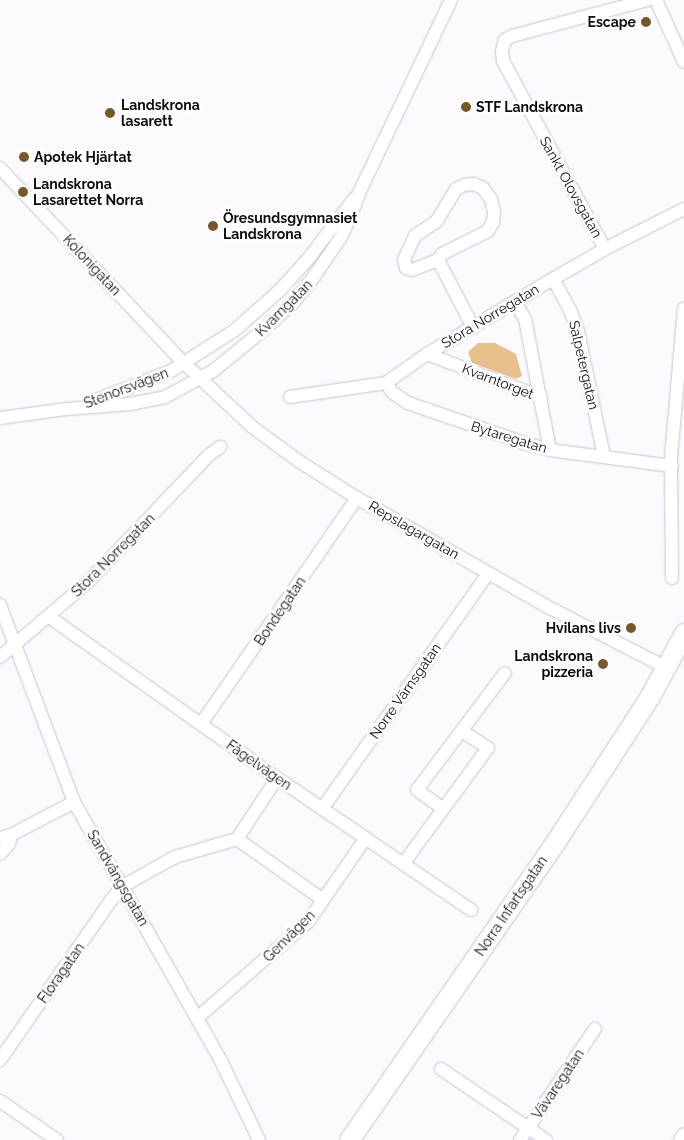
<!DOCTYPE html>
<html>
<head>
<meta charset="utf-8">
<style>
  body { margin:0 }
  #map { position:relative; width:684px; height:1140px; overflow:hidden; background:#fdfaff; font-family:Raleway,sans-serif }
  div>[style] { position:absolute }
  .green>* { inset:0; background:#e7c08c }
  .roads { filter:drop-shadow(0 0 1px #c9c3cd) drop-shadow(0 0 1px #c9c3cd) }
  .street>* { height:12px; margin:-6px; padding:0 6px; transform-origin:6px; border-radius:6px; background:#fff }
  .secondary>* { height:19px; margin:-9.5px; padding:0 9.5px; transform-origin:9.5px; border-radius:9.5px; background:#fff }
  .dots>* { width:14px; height:14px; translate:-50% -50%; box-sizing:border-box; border:2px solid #fff; border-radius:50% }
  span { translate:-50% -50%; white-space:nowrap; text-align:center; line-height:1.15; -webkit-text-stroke:5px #fff; paint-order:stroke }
  .poi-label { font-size:14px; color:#0e0c10; font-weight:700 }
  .right { translate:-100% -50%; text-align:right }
  .left { translate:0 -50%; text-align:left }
  .street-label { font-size:14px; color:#0e0c10 }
</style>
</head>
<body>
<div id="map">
  <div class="green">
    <i style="clip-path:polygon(478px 343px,495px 343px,516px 354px,522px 376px,516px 379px,472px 363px,468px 352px)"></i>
  </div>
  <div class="roads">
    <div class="street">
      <i style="left:656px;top:0;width:68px;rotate:65.7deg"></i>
      <i style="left:0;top:168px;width:268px;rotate:46.7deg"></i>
      <i style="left:184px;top:363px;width:92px;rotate:43.2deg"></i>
      <i style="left:251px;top:426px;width:61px;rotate:36.3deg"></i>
      <i style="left:300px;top:462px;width:67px;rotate:32.3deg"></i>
      <i style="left:357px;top:498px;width:222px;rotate:29.7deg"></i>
      <i style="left:550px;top:608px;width:129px;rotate:27.2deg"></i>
      <i style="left:605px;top:249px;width:214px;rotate:-118.5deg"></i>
      <i style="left:503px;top:61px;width:10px;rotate:-96deg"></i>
      <i style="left:502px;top:51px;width:11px;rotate:-75deg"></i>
      <i style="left:505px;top:40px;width:8px;rotate:-30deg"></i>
      <i style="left:512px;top:36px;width:140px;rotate:-14.9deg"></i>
      <i style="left:438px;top:260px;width:7px;rotate:-56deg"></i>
      <i style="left:442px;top:254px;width:51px;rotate:-26.6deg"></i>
      <i style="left:488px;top:231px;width:10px;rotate:-61deg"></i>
      <i style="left:493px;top:222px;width:10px;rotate:-84deg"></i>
      <i style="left:494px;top:212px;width:13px;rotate:-103deg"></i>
      <i style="left:491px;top:199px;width:14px;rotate:-126deg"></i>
      <i style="left:483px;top:188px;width:10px;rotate:-156deg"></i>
      <i style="left:474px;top:184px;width:10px;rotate:174deg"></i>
      <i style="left:464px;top:185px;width:9px;rotate:153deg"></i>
      <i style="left:456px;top:189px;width:37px;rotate:121deg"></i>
      <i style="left:437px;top:221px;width:27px;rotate:146deg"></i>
      <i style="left:415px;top:236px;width:26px;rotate:115deg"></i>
      <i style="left:404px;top:260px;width:8px;rotate:76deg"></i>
      <i style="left:406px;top:268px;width:6px;rotate:18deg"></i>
      <i style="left:412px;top:270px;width:28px;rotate:-21deg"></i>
      <i style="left:438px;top:260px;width:76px;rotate:62.4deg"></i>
      <i style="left:553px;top:279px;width:35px;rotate:61deg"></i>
      <i style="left:570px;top:310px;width:22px;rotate:69deg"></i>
      <i style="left:578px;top:331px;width:128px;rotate:78.3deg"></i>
      <i style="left:515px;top:302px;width:20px;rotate:60deg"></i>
      <i style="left:525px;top:319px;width:133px;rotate:79.2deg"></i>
      <i style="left:427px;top:354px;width:122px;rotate:20.7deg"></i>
      <i style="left:386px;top:383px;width:11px;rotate:56deg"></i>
      <i style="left:392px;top:392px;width:19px;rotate:35deg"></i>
      <i style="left:408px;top:403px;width:123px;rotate:19deg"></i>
      <i style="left:524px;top:443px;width:27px;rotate:15deg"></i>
      <i style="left:550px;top:450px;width:123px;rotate:7.5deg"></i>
      <i style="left:290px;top:397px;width:97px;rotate:-8.3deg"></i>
      <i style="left:386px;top:383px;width:50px;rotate:-35.3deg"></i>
      <i style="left:427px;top:354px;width:147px;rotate:-30.8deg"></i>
      <i style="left:553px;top:279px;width:60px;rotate:-30deg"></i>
      <i style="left:605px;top:249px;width:89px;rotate:-26.9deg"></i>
      <i style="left:91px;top:402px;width:86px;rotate:-21.2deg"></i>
      <i style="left:171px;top:371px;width:76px;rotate:-32.6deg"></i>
      <i style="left:235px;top:330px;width:60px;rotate:-41.6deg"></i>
      <i style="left:280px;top:290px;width:43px;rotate:-47.8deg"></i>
      <i style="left:309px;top:258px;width:74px;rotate:-52.7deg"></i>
      <i style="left:0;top:418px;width:68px;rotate:-7.7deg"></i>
      <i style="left:67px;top:409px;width:63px;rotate:-4.5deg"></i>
      <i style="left:130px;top:404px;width:36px;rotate:-11deg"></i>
      <i style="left:165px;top:397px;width:55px;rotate:-28.4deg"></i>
      <i style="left:213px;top:371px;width:63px;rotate:-39.2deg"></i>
      <i style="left:262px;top:331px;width:40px;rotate:-42deg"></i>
      <i style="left:292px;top:304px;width:33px;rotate:-51deg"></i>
      <i style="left:313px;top:278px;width:50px;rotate:-55.7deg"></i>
      <i style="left:341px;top:237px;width:21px;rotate:-65deg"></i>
      <i style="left:350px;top:218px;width:27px;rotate:-70deg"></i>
      <i style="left:359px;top:193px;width:214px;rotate:-64.5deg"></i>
      <i style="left:672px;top:578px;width:121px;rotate:-90.5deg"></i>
      <i style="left:671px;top:457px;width:149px;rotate:-85deg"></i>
      <i style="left:0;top:605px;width:210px;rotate:69.4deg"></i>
      <i style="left:74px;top:802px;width:298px;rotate:60.4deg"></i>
      <i style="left:221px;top:1061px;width:88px;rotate:64.3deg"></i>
      <i style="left:48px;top:616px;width:281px;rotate:35.3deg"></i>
      <i style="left:277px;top:778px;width:235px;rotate:34.2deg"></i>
      <i style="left:0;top:657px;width:114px;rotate:-40.4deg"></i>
      <i style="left:87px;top:583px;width:177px;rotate:-46.4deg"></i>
      <i style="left:209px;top:455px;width:14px;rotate:-36deg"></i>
      <i style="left:201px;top:724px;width:275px;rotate:-55.4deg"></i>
      <i style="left:442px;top:808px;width:31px;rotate:-144deg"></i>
      <i style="left:417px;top:790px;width:146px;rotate:-53.1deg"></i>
      <i style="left:322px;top:809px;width:288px;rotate:-54.8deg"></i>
      <i style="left:0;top:838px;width:11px;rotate:-15deg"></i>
      <i style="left:11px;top:835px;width:71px;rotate:-27.6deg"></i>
      <i style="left:237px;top:839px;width:105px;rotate:35.3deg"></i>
      <i style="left:0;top:854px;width:13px;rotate:-48deg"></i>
      <i style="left:9px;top:844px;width:9px;rotate:-77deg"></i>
      <i style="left:403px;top:864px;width:144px;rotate:-53.8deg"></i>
      <i style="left:488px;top:748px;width:31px;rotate:-147deg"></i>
      <i style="left:197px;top:1018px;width:147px;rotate:-40.9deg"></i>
      <i style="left:308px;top:922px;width:101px;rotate:-55.5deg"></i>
      <i style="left:0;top:1060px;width:195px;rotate:-55.2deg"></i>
      <i style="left:111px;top:900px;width:18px;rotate:-49deg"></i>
      <i style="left:123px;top:886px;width:60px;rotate:-29.1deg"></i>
      <i style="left:175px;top:857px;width:65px;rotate:-16.2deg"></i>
      <i style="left:237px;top:839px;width:73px;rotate:-56.7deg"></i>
      <i style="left:441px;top:1069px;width:127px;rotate:34.1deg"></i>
      <i style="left:0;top:1101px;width:69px;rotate:34.4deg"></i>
      <i style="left:520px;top:1140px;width:134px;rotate:-56deg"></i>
      <i style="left:680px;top:1140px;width:7px;rotate:-56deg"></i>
    </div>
    <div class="secondary">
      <i style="left:349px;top:1140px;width:360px;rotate:-55.3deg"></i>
      <i style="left:554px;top:844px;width:176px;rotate:-57deg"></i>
      <i style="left:650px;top:696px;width:72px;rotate:-61.6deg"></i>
    </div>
  </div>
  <div class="dots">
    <i style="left:646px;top:22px;background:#77582d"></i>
    <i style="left:466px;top:107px;background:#77582d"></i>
    <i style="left:110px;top:113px;background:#77582d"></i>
    <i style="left:24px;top:157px;background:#77582d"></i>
    <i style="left:23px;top:192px;background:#77582d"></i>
    <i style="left:213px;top:226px;background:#77582d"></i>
    <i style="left:631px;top:628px;background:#77582d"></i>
    <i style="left:603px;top:664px;background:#77582d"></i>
  </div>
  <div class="poi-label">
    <span class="right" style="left:636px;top:22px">Escape</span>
    <span class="left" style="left:121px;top:113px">Landskrona<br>lasarett</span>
    <span class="left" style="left:476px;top:107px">STF Landskrona</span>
    <span class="left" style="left:34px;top:157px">Apotek Hjärtat</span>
    <span class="left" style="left:33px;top:192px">Landskrona<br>Lasarettet Norra</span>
    <span class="left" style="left:223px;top:226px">Öresundsgymnasiet<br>Landskrona</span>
    <span class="right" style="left:621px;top:628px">Hvilans livs</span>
    <span class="right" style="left:593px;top:664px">Landskrona<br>pizzeria</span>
  </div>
  <div class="street-label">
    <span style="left:571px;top:187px;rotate:61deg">Sankt Olovsgatan</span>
    <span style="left:92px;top:265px;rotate:47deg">Kolonigatan</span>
    <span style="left:284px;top:308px;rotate:-45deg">Kvarngatan</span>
    <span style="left:490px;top:316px;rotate:-31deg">Stora Norregatan</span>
    <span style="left:584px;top:365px;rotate:77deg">Salpetergatan</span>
    <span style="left:498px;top:381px;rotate:21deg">Kvarntorget</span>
    <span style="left:126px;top:388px;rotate:-21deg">Stenorsvägen</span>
    <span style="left:509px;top:437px;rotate:17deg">Bytaregatan</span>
    <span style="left:414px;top:530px;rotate:30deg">Repslagargatan</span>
    <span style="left:113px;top:555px;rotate:-45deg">Stora Norregatan</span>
    <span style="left:280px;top:611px;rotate:-56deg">Bondegatan</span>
    <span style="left:405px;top:691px;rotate:-55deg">Norre Värnsgatan</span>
    <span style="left:259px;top:765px;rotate:35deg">Fågelvägen</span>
    <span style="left:118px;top:878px;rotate:60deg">Sandvångsgatan</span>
    <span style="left:511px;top:906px;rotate:-56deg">Norra Infartsgatan</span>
    <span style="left:289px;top:936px;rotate:-45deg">Genvägen</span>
    <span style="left:61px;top:973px;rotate:-55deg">Floragatan</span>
    <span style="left:558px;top:1084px;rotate:-56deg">Vävaregatan</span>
  </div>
</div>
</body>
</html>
